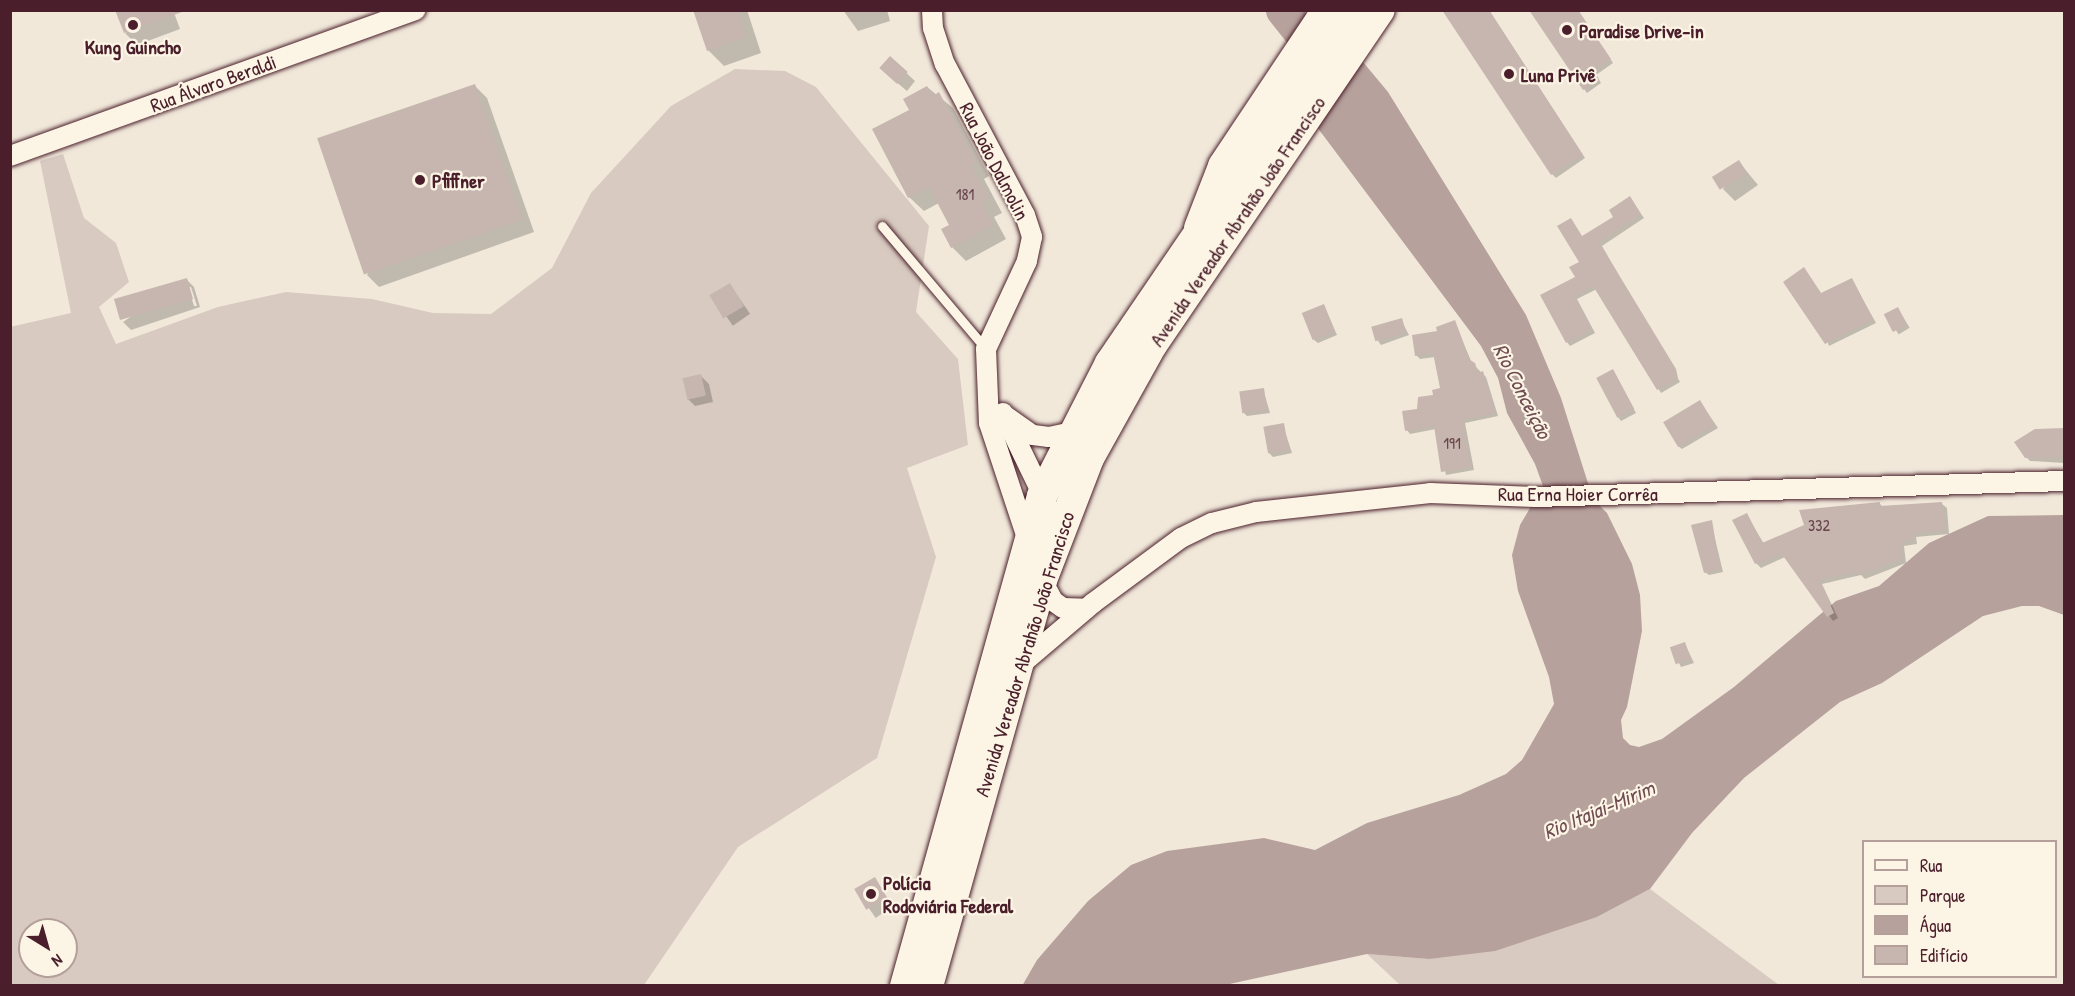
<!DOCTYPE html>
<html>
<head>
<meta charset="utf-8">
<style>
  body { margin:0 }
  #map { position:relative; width:2075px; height:996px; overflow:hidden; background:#f1e8da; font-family:"Patrick Hand",sans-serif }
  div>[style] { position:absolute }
  .green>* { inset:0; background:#d8cac0 }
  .water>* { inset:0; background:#b6a19c }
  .shadow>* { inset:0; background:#0003; transform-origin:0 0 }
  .river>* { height:33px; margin:-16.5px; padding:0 16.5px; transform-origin:16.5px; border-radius:16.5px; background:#b6a19c }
  .building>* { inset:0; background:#c7b6af; transform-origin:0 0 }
  .roads { filter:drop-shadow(0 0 2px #4a1f2b) drop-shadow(0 0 2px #4a1f2b) }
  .lane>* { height:9px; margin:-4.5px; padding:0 4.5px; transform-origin:4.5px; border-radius:4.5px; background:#fcf5e5 }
  .street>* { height:20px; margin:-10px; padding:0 10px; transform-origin:10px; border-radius:10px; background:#fcf5e5 }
  .primary>* { height:30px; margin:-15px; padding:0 15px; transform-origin:15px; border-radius:15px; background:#fcf5e5 }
  .highway>* { height:33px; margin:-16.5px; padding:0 16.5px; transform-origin:16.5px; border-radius:16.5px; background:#fcf5e5 }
  .dots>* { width:16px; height:16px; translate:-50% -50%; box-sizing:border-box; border:3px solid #fcf5e5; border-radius:50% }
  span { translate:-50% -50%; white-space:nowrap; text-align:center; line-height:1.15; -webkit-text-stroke:4.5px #fcf5e5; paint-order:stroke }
  .number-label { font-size:16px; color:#69454c }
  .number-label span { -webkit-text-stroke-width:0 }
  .poi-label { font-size:20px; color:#4a1f2b; font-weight:700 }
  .left { translate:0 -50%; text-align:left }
  .street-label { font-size:20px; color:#4a1f2b }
  .water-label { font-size:21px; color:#704c53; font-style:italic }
  .frame { position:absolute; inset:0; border:12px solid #4a1f2b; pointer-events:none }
  .legend { position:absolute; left:1862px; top:840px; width:195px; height:138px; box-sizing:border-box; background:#fcf5e5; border:2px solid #b59f9b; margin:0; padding:8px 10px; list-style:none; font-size:18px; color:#4a1f2b }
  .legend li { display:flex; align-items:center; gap:12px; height:30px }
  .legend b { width:30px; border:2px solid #b59f9b }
  .north { position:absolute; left:18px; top:918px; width:60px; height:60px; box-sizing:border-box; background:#fcf5e5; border:2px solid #b59f9b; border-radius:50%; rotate:143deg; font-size:16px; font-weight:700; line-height:24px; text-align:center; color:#4a1f2b }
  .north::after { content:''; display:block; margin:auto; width:21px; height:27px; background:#4a1f2b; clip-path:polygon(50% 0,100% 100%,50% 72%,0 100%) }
</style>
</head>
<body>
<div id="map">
  <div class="green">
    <i style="clip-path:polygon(evenodd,735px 69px,785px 71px,816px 87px,929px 226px,916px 312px,958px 359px,968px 445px,907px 468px,936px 557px,877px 758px,738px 847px,644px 985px,11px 985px,10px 327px,71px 313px,40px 161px,63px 154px,84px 218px,116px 243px,129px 282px,99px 307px,116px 344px,218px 307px,286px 292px,372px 299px,433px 313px,491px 314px,552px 268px,591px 193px,671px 106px,735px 69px,30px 930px,66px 930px,66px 966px,30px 966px,30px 930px)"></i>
    <i style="clip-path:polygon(1650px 889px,1779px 985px,1400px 985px,1367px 954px,1429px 959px,1597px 917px)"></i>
  </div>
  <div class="water">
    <i style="clip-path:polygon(1363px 62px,1388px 92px,1526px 315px,1561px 398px,1593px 499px,1607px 513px,1632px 564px,1640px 595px,1642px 631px,1627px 707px,1621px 720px,1623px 738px,1630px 745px,1639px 747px,1662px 739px,1734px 687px,1836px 601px,1879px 586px,1929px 543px,1988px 516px,2064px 515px,2064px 615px,2039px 606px,2022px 606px,1983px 616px,1882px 683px,1840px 702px,1744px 778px,1692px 833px,1650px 889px,1597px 917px,1495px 951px,1429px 959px,1367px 954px,1225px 985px,1022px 986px,1037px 960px,1088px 901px,1131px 865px,1167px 851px,1264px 838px,1315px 850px,1367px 823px,1459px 795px,1506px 774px,1522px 760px,1554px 704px,1549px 677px,1518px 591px,1512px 555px,1520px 525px,1543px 486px,1535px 464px,1507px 413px,1498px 378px,1481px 346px,1317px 127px)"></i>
  </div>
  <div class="shadow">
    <i style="clip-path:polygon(173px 10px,180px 29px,137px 45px,125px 33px)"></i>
    <i style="clip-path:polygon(694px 10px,747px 10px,761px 53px,724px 66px,708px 50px)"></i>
    <i style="clip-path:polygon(843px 10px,887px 10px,890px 21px,858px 31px)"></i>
    <i style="clip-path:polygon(1489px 10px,1585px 158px,1556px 178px,1552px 174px)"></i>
    <i style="clip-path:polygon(1578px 10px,1613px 63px,1596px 75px,1601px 83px,1587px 93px,1584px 89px)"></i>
    <i style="clip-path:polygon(890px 58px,915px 81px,907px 91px,889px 76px)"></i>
    <i style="clip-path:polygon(475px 86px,487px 98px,534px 232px,379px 287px,367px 275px)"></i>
    <i style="clip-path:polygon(927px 87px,953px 108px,989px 176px,984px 179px,1002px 213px,994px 217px,1006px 239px,966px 261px,952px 247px,951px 226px,939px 203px,924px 211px,909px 197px,911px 110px)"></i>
    <i style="clip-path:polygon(1739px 162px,1758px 185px,1735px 201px,1723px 189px)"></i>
    <i style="clip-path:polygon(1630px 198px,1644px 218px,1602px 246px,1680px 382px,1661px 393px,1597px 289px,1577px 299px,1595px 333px,1570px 346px,1567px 342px,1583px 238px,1616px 217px)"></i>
    <i style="clip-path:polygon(1804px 269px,1822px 295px,1852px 280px,1876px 323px,1829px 346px)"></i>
    <i style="clip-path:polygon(evenodd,186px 279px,194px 287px,200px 307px,131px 330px,123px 322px,186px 279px,188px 287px,191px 287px,197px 306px,194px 306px,188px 287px)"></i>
    <i style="left:730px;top:285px;width:35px;height:21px;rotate:55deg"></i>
    <i style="clip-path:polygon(1324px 306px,1337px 335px,1318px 343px,1314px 340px)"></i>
    <i style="left:1898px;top:309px;width:22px;height:13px;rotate:58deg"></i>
    <i style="clip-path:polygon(1401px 320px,1409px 335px,1381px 345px,1378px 341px)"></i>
    <i style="clip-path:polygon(1454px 322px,1472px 363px,1486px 377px,1498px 416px,1465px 423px,1474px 470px,1446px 475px,1436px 429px,1410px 434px,1407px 430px,1418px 410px,1442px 390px,1435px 357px,1420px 359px,1416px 355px)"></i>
    <i style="clip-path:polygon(1613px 371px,1636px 413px,1621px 421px,1618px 417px)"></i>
    <i style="clip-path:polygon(701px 376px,709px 384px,713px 402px,695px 406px,687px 398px)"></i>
    <i style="clip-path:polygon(1263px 389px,1270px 413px,1247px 416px,1244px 413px)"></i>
    <i style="clip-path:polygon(1700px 402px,1718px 428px,1682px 449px,1678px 446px)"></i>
    <i style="clip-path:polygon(1283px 425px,1292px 453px,1273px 457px,1269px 453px)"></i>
    <i style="clip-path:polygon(2064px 435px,2064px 463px,2030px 461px,2026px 457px,2026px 436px)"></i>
    <i style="clip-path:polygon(1879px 503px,1883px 507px,1942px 504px,1947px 508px,1949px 534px,1916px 537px,1917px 544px,1904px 546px,1906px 563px,1865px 579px,1861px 575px,1822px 584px,1838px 618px,1833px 621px,1785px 557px,1761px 568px,1756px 563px,1747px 515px,1764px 544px,1806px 526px,1801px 511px)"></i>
    <i style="clip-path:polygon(1711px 522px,1723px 572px,1709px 575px,1705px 572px)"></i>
    <i style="clip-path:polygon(1685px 644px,1694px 663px,1681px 667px,1672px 649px)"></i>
    <i style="left:874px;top:879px;width:33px;height:21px;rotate:55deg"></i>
  </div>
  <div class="river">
    <i style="left:1282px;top:10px;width:69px;rotate:51.5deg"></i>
  </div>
  <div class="building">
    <i style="clip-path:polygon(115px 10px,181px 10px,182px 12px,124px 33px)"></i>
    <i style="clip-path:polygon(693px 10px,737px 10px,746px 37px,707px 51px)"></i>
    <i style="clip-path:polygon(1442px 10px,1489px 10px,1583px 155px,1551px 175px)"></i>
    <i style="clip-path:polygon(1529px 10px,1578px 10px,1611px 59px,1594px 71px,1599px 79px,1583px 90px)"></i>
    <i style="left:890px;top:56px;width:24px;height:16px;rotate:42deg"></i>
    <i style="left:475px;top:84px;width:144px;height:167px;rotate:71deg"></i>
    <i style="clip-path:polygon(927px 86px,933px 96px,939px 92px,976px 162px,971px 165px,989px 199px,981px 203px,993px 225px,951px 248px,941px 229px,949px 225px,929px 187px,908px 198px,872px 129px,909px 110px,903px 99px)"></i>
    <i style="left:1739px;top:160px;width:15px;height:32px;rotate:58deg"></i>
    <i style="clip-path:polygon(1630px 196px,1641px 214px,1599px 242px,1676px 369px,1678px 378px,1657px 390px,1593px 286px,1575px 296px,1592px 329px,1566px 343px,1540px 295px,1575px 277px,1569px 267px,1579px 262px,1557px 226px,1571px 218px,1582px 236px,1613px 217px,1609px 210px)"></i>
    <i style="clip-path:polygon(1804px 267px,1821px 293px,1852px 278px,1873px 319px,1825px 344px,1783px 282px)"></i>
    <i style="left:187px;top:278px;width:22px;height:76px;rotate:74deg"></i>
    <i style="left:730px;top:283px;width:27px;height:24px;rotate:59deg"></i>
    <i style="left:1324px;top:304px;width:29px;height:24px;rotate:68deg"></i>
    <i style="left:1898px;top:307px;width:20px;height:16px;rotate:63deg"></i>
    <i style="left:1402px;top:318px;width:15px;height:32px;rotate:74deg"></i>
    <i style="clip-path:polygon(1455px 320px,1470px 360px,1475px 363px,1478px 373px,1483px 371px,1495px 413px,1462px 420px,1471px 467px,1441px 472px,1434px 426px,1405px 431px,1402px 411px,1417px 409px,1418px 397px,1433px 395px,1432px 390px,1440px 388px,1433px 353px,1415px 356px,1412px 335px,1437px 331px,1436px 327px)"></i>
    <i style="left:1613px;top:369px;width:45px;height:19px;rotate:62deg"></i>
    <i style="left:701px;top:374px;width:22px;height:19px;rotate:77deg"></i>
    <i style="left:1264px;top:388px;width:22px;height:25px;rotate:82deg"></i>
    <i style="left:1700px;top:400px;width:29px;height:43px;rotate:59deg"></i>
    <i style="left:1284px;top:423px;width:27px;height:21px;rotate:80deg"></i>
    <i style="clip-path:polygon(2064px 428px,2064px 457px,2025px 458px,2014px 442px,2035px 429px)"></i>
    <i style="clip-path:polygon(1880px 502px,1880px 506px,1942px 502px,1945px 530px,1913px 533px,1913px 540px,1901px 542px,1902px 559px,1859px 575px,1856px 571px,1819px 580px,1834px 613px,1827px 617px,1781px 553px,1755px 564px,1732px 520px,1747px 513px,1762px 543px,1804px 525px,1799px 510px)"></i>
    <i style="clip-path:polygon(1712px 520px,1720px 569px,1704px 573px,1691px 525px)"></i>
    <i style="left:1685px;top:642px;width:18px;height:16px;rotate:71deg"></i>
    <i style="left:875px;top:877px;width:24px;height:24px;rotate:60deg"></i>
  </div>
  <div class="roads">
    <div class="lane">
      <i style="left:882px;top:226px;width:161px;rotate:49.8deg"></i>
    </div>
    <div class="street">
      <i style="left:932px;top:10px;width:18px;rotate:87deg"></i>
      <i style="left:933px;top:28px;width:38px;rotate:72deg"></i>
      <i style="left:945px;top:64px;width:171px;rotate:62.1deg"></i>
      <i style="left:1025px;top:215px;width:23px;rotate:72deg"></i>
      <i style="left:1032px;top:237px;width:25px;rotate:102deg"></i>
      <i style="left:1027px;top:261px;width:97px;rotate:115deg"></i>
      <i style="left:986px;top:349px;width:74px;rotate:87.7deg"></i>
      <i style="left:989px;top:423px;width:124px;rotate:71.7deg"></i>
      <i style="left:10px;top:156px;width:431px;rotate:-19.8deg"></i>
      <i style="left:1003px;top:413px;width:99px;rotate:64.2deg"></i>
      <i style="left:1004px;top:415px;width:35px;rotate:35deg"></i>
      <i style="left:1033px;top:435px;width:16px;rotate:7deg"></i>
      <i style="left:1049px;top:437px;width:25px;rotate:-12deg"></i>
      <i style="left:1042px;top:580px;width:24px;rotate:62deg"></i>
      <i style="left:1053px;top:601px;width:12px;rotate:35deg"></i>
      <i style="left:1063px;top:608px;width:23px;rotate:2deg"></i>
      <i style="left:1020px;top:665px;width:96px;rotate:-40.3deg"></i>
      <i style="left:1093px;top:603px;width:109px;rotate:-36.5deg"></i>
      <i style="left:1181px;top:538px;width:34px;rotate:-26deg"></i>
      <i style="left:1212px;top:523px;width:45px;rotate:-14deg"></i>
      <i style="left:1256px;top:512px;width:175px;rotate:-6.2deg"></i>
      <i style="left:1430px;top:493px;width:105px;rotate:2.2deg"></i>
      <i style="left:1535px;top:497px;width:529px;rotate:-1.73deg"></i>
    </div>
    <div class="primary">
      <i style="left:905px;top:986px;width:509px;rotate:-74.38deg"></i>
      <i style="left:1042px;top:496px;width:149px;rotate:-62.9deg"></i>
      <i style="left:1110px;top:363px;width:427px;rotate:-55.7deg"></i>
      <i style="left:928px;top:986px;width:422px;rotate:-74.3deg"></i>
      <i style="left:1042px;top:580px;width:131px;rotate:-68.9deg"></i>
      <i style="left:1089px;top:458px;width:129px;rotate:-60.9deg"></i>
      <i style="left:1152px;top:345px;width:405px;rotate:-55.8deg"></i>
    </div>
    <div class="highway">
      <i style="left:1200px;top:228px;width:66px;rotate:-68.8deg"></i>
      <i style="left:1224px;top:166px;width:187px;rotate:-56.3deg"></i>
    </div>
  </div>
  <div class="dots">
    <i style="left:133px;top:25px;background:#4a1f2b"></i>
    <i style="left:1567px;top:30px;background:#4a1f2b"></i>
    <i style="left:1509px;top:74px;background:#4a1f2b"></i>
    <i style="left:420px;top:180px;background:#4a1f2b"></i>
    <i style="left:871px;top:894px;background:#4a1f2b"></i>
  </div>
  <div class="number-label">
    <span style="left:965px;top:194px">181</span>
    <span style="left:1452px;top:443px">191</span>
    <span style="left:1819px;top:525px">332</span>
  </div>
  <div class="poi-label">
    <span class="left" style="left:1579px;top:30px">Paradise Drive-in</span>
    <span style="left:133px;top:46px">Kung Guincho</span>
    <span class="left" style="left:1521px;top:74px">Luna Privê</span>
    <span class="left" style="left:432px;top:180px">Pfiffner</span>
    <span class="left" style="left:883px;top:894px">Polícia<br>Rodoviária Federal</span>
  </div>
  <div class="street-label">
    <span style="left:213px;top:83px;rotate:-20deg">Rua Álvaro Beraldi</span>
    <span style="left:995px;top:161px;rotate:63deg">Rua João Dalmolin</span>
    <span style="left:1237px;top:221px;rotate:-56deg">Avenida Vereador Abrahão João Francisco</span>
    <span style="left:1578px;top:493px">Rua Erna Hoier Corrêa</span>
    <span style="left:1024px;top:654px;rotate:-73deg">Avenida Vereador Abrahão João Francisco</span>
  </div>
  <div class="water-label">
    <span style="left:1522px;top:391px;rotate:63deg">Rio Conceição</span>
    <span style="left:1599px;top:810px;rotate:-23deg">Rio Itajaí-Mirim</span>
  </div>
  <div class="frame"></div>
  <ul class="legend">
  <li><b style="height:8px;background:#fcf5e5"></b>Rua</li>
  <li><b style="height:16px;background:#d8cac0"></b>Parque</li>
  <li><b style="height:16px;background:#b6a19c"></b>Água</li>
  <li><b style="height:16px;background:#c7b6af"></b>Edifício</li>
  </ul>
  <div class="north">N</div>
</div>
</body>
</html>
